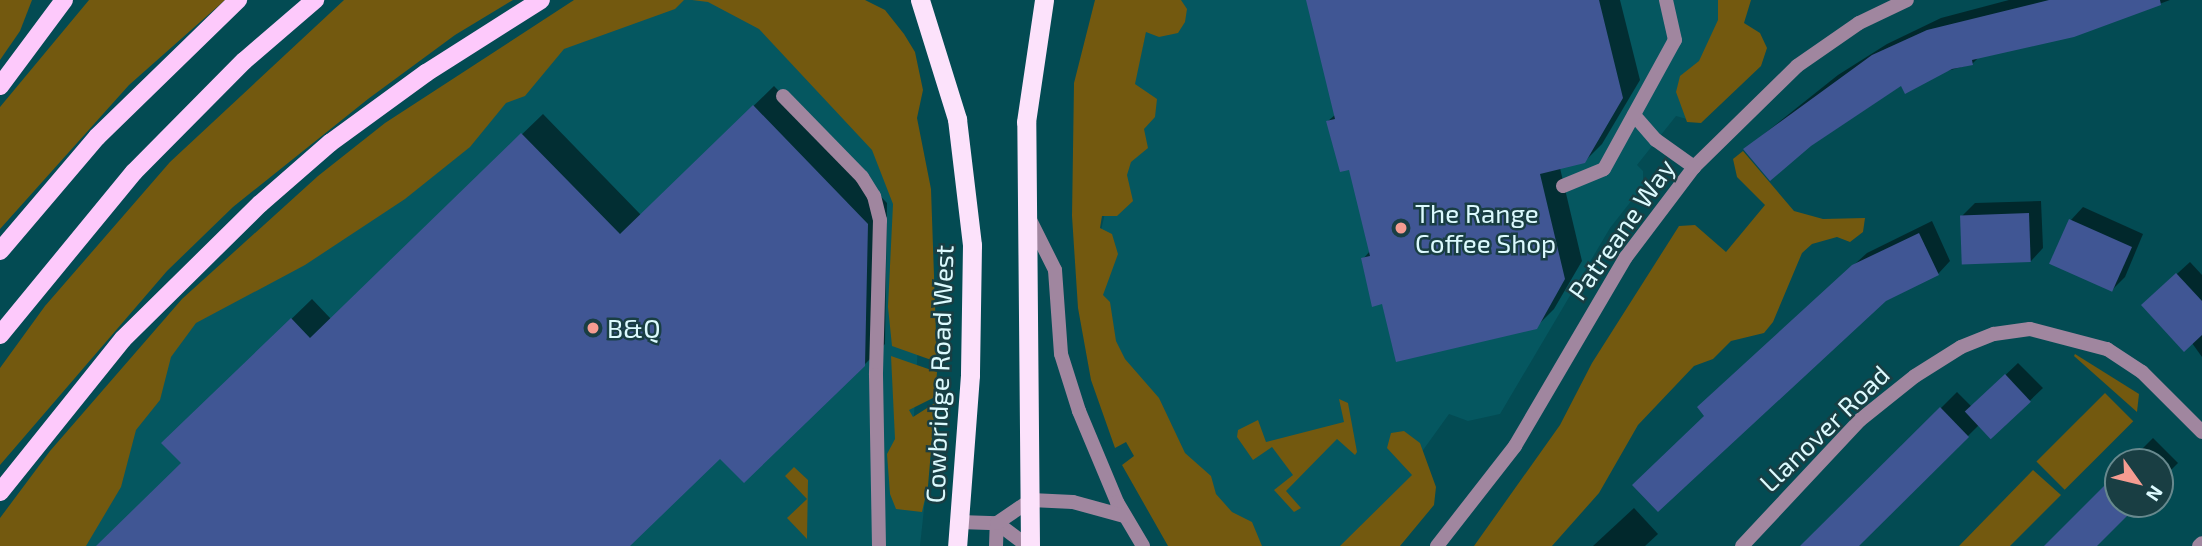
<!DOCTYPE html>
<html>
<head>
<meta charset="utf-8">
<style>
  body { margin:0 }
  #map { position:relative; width:2202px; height:546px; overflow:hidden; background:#034b53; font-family:"Exo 2",sans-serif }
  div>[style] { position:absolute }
  .built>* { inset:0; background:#055760 }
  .green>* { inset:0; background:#73590f; transform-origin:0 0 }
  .shadow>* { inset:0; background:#0007 }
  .building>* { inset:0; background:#405694; transform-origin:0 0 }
  .service>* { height:14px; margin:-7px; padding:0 7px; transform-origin:7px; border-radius:7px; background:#a0869f }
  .minor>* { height:14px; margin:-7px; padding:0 7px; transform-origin:7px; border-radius:7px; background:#a0869f }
  .tertiary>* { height:14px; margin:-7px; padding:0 7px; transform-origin:7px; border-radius:7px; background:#a0869f }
  .primary>* { height:18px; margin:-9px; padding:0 9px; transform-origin:9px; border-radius:9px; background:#fdc9fb }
  .trunk>* { height:19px; margin:-9.5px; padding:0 9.5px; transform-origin:9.5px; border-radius:9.5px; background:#fce2fb }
  .dots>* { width:19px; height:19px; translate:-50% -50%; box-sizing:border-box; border:4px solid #193e43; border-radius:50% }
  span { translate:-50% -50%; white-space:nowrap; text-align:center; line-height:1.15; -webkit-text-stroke:5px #193e43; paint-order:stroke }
  .poi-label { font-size:26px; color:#dcfafe }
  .left { translate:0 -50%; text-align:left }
  .street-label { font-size:26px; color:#dcfafe }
  .north { position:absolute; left:2104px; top:448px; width:70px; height:70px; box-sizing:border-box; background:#193e43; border:2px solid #67898e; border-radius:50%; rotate:124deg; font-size:19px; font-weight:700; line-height:28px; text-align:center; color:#dcfafe }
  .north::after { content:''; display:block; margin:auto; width:24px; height:32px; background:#f59c91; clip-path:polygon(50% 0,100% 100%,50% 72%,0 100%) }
</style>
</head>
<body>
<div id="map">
  <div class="built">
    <i style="clip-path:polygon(628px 0,788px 0,902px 143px,919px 327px,913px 434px,930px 453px,920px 546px,35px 546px,206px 300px)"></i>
    <i style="clip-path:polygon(1153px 0,1722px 0,1701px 123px,1676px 116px,1637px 165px,1643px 171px,1643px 186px,1610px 228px,1500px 414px,1468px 421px,1449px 414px,1421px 453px,1426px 461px,1356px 546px,1244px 546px,1088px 345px,1100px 235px)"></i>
  </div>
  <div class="green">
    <i style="clip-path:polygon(0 0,32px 0,20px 31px,0 60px)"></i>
    <i style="clip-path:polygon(89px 0,225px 0,129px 85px,0 229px,0 107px)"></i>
    <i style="clip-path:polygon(344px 0,513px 0,455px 35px,368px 99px,233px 207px,167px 271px,0 465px,0 368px,45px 306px,170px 162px)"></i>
    <i style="clip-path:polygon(574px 0,684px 0,675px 9px,564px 49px,525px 96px,506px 103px,470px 147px,405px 199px,305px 265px,196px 323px,171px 357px,160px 400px,136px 430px,121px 487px,86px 546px,0 546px,0 518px,50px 451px,182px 299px,318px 176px,385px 123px)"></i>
    <i style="clip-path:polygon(692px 0,865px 0,885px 10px,904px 34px,915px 52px,923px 90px,917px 118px,931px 189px,937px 362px,892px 346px,888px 307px,893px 204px,872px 150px,759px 29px,708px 2px)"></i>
    <i style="clip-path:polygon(1095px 0,1181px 0,1187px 9px,1185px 22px,1178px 33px,1159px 37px,1146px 32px,1135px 84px,1157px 99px,1155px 117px,1144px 129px,1148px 148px,1131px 162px,1127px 175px,1133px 201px,1117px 216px,1102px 216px,1100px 228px,1112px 234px,1118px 254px,1103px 295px,1110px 302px,1116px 341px,1125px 359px,1159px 398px,1185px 453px,1211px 476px,1216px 494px,1232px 512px,1252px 522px,1262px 546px,1168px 546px,1122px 465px,1134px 456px,1126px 442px,1115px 448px,1091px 380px,1078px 308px,1072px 216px,1074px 83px)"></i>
    <i style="clip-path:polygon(1718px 0,1751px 0,1744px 23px,1760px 33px,1767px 48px,1761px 66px,1701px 123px,1687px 122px,1676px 92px,1680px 76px,1699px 61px,1718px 20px)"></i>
    <i style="clip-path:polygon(1743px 151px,1794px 211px,1823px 219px,1865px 218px,1863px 232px,1850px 242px,1837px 237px,1812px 244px,1802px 253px,1773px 322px,1764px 333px,1731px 341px,1713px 359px,1694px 366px,1638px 425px,1599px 493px,1552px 546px,1474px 546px,1560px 425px,1592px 363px,1679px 226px,1695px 225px,1726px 252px,1765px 205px,1737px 177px,1733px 159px)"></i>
    <i style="clip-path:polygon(2075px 354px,2139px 394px,2137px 412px,2074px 356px)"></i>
    <i style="clip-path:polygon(891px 356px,937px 372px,935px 397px,909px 410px,913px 417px,935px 403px,928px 486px,922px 512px,896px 509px,890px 494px,887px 454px,895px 439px)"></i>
    <i style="left:2105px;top:393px;width:40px;height:97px;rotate:45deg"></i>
    <i style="clip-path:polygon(1339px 399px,1348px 403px,1357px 452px,1355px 455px,1337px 439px,1286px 491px,1301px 508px,1294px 512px,1274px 490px,1293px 475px,1272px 447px,1253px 460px,1237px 437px,1238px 430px,1258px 420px,1266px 442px,1344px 422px)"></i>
    <i style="clip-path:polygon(1404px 431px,1420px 443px,1436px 487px,1434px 505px,1400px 546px,1340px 546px,1412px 475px,1387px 448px,1391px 433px)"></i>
    <i style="clip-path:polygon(794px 467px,808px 480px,807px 539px,787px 518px,807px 499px,785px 476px)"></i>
    <i style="clip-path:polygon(2033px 470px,2061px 495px,2010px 546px,1959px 546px)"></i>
  </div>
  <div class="shadow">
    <i style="clip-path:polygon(1308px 0,1620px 0,1640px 80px,1602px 144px,1584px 162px,1560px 168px,1582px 261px,1554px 309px,1536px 327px,1363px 259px,1370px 251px,1350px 168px,1328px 121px,1336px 114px)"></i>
    <i style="clip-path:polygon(2009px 0,2170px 0,2073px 36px,1980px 56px,1972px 64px,1901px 84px,1745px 149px,1838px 75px,1887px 44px,1941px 18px)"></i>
    <i style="clip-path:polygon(774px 86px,887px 203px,885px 344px,864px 365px,720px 456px,627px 546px,98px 546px,183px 463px,184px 423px,312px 299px,331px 319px,543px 114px,641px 215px)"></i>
    <i style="clip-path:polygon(2041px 201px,2043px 248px,2031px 261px,1962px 216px,1975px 203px)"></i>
    <i style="clip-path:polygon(2083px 207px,2143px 234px,2125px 277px,2112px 290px,2071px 220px)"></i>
    <i style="clip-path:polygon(1932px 221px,1950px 261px,1938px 274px,1885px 299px,1707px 415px,1712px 394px,1867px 253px)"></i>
    <i style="clip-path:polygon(2190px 262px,2202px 275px,2202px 357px,2156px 293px)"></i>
    <i style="clip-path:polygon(2018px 363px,2043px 388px,1991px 438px,1979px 425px,1857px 546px,1803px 546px,1957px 392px,1972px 407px)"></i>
    <i style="clip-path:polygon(2153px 438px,2178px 463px,2160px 481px,2160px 462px,2129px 462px)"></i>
    <i style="clip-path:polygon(1634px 508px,1658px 534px,1645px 546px,1593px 546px)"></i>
  </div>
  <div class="building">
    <i style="clip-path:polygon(1306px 0,1599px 0,1623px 98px,1585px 163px,1540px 174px,1565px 279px,1537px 329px,1396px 362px,1382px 304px,1372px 307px,1361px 258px,1370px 256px,1349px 170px,1340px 172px,1326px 121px,1335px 119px)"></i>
    <i style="clip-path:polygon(2049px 0,2160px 0,2161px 5px,2074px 37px,1972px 60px,1973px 65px,1952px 69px,1905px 94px,1901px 86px,1811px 146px,1770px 181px,1743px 149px,1872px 55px,1927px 30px)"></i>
    <i style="clip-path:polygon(753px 105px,868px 224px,865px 366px,744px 483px,720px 459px,630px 546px,96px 546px,181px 463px,161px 443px,291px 318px,310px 338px,521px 133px,620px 234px)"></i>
    <i style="left:2029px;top:213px;width:49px;height:69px;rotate:88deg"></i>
    <i style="left:2069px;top:219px;width:69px;height:49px;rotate:24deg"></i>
    <i style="clip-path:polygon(1919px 233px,1939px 275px,1886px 301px,1658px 512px,1632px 485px,1704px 416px,1697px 407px,1852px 265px)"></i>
    <i style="clip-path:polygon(2176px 273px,2202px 301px,2202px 335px,2184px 352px,2141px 305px)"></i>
    <i style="left:2005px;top:374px;width:38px;height:55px;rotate:47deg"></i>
    <i style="clip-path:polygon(1940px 407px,1969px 437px,1859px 546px,1800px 546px)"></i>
    <i style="clip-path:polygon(2118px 472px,2118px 504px,2139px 504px,2097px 546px,2044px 546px)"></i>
  </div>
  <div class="service">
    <i style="left:783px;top:96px;width:113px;rotate:45.7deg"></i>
    <i style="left:862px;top:177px;width:22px;rotate:58deg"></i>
    <i style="left:874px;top:196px;width:25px;rotate:76deg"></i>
    <i style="left:880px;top:220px;width:155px;rotate:91.5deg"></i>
    <i style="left:876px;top:375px;width:171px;rotate:89deg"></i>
    <i style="left:1634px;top:115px;width:33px;rotate:49deg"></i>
    <i style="left:1656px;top:140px;width:47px;rotate:35.4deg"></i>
    <i style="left:1563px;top:186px;width:44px;rotate:-22.5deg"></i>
    <i style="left:1604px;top:169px;width:147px;rotate:-61.2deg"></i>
    <i style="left:1675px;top:40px;width:41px;rotate:-102.7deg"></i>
  </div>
  <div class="minor">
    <i style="left:1437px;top:546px;width:127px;rotate:-52deg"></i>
    <i style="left:1515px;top:446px;width:219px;rotate:-59.6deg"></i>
    <i style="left:1626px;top:257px;width:113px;rotate:-52.9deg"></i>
    <i style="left:1694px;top:167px;width:144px;rotate:-44.4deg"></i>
    <i style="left:1797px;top:66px;width:75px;rotate:-34.7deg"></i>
    <i style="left:1859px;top:23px;width:53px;rotate:-25.6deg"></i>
    <i style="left:1742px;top:546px;width:173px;rotate:-46.9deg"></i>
    <i style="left:1860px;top:420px;width:70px;rotate:-38.7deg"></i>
    <i style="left:1915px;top:376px;width:54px;rotate:-32.2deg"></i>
    <i style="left:1961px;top:347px;width:35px;rotate:-22deg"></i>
    <i style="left:1994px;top:334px;width:36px;rotate:-8deg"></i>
    <i style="left:2030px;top:329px;width:80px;rotate:14.6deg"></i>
    <i style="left:2107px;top:349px;width:42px;rotate:33.3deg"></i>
    <i style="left:2142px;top:372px;width:85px;rotate:45deg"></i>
    <i style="left:2199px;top:546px;width:4px;rotate:-45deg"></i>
  </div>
  <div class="tertiary">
    <i style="left:1029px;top:218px;width:58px;rotate:63.4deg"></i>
    <i style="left:1055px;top:270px;width:84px;rotate:85.9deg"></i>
    <i style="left:1061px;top:354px;width:60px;rotate:72.5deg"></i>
    <i style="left:1079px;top:411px;width:99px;rotate:67.3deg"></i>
    <i style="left:1117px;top:502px;width:51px;rotate:59.4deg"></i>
    <i style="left:959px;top:522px;width:38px;rotate:2deg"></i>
    <i style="left:997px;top:523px;width:38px;rotate:37deg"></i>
    <i style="left:996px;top:546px;width:23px;rotate:-88deg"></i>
    <i style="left:997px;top:523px;width:41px;rotate:-34.1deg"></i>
    <i style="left:1031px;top:500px;width:42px;rotate:2.7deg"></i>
    <i style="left:1073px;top:502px;width:53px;rotate:15.4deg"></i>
  </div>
  <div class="primary">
    <i style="left:0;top:86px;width:107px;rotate:-53.3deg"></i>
    <i style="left:0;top:251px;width:150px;rotate:-49.6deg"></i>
    <i style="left:97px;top:137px;width:197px;rotate:-44.2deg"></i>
    <i style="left:0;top:335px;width:211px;rotate:-50.6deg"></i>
    <i style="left:134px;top:172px;width:156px;rotate:-45.3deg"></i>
    <i style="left:244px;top:61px;width:94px;rotate:-40.7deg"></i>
    <i style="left:0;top:492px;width:196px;rotate:-51.2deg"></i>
    <i style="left:123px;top:339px;width:192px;rotate:-44.6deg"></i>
    <i style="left:260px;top:204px;width:93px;rotate:-41.1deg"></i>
    <i style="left:330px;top:143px;width:119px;rotate:-36.1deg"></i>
    <i style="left:426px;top:73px;width:136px;rotate:-32.4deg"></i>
  </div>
  <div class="trunk">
    <i style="left:920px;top:0;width:125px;rotate:72.7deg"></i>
    <i style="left:957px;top:119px;width:127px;rotate:83.2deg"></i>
    <i style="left:972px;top:245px;width:130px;rotate:90.9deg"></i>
    <i style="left:970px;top:375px;width:171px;rotate:94.3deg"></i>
    <i style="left:1030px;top:546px;width:424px;rotate:-90.5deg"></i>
    <i style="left:1026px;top:122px;width:123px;rotate:-81.6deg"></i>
  </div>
  <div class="dots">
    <i style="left:1401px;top:228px;background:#f59c91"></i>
    <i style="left:593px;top:328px;background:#f59c91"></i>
  </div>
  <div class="poi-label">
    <span class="left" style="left:1415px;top:228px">The Range<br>Coffee Shop</span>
    <span class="left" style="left:607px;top:328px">B&amp;Q</span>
  </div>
  <div class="street-label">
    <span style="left:1621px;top:229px;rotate:-55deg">Patreane Way</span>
    <span style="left:939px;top:374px;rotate:-88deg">Cowbridge Road West</span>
    <span style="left:1824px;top:428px;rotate:-44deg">Llanover Road</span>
  </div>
  <div class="north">N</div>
</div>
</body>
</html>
